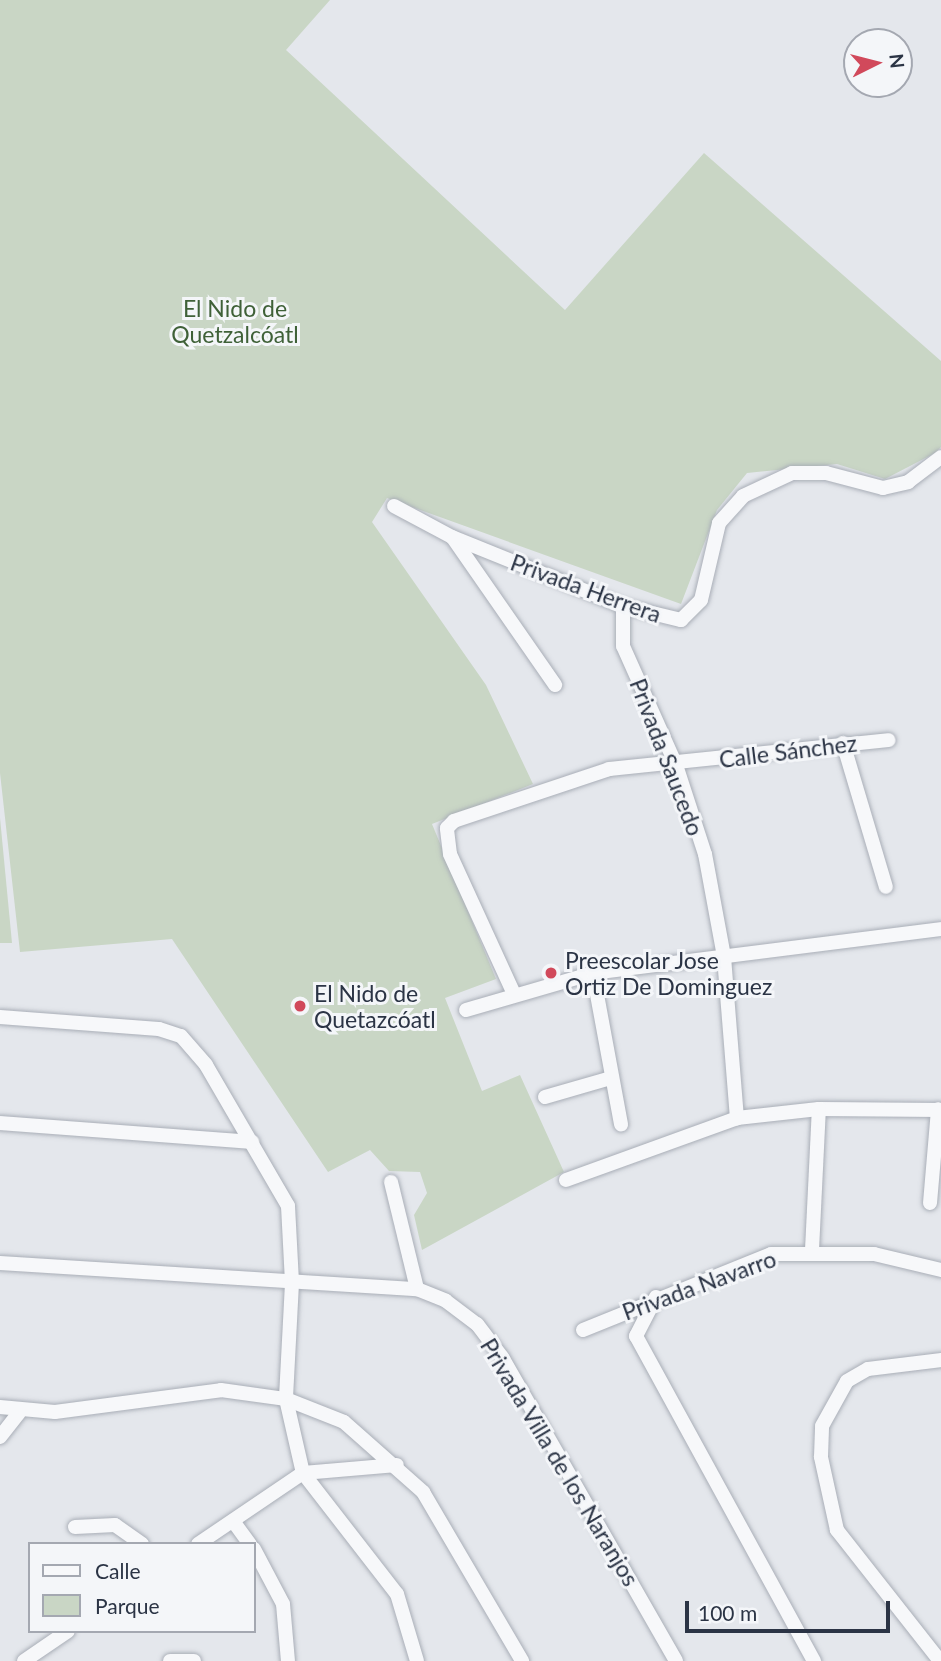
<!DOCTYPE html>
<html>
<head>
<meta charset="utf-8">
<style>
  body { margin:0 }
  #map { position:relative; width:941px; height:1661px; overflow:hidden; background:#e4e7ec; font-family:Lato,sans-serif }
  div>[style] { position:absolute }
  .green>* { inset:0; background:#c9d6c5 }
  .roads { filter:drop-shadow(0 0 2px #a9aeb7) drop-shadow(0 0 2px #a9aeb7) }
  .minor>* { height:14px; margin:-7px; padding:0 7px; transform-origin:7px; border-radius:7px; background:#f7f8fa }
  .dots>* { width:19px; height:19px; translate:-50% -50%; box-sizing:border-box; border:4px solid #f4f6f9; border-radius:50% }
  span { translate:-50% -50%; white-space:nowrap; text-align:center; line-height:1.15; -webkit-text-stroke:6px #f4f6f9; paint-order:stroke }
  .park-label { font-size:23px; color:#3f6138 }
  .street-label { font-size:23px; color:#2b3445 }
  .poi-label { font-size:23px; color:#2b3445 }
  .left { translate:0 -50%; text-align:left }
  .legend { position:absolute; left:28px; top:1542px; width:228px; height:91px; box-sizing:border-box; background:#f4f6f9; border:2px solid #a4a8b1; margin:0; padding:9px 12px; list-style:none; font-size:21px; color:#2b3445 }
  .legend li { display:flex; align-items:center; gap:14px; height:35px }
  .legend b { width:35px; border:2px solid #a4a8b1 }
  .north { position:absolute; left:843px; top:28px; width:70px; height:70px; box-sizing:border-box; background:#f4f6f9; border:2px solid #a4a8b1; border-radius:50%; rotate:84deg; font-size:19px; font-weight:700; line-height:28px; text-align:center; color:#2b3445 }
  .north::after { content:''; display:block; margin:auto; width:24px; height:32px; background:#d1495b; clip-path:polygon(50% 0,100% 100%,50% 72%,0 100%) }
  .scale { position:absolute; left:685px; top:1601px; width:205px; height:32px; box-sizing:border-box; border:4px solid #2b3445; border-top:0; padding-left:9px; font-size:21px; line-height:24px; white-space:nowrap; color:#2b3445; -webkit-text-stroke:5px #f4f6f9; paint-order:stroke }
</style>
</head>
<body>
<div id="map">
  <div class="green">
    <i style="clip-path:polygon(0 0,330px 0,286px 50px,565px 310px,704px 153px,941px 361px,941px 447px,935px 453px,885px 479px,837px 464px,747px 473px,717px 510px,681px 604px,387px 498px,372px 522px,486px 685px,533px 784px,432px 824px,496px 979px,445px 998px,482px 1091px,520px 1075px,564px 1172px,422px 1250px,414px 1215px,427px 1193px,420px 1172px,389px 1171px,370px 1150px,328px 1172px,172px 939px,20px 952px,0 773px)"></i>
    <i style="clip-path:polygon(0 818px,12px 943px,0 943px)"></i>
  </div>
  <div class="roads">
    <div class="minor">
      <i style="left:394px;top:506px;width:66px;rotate:28.1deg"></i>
      <i style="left:452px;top:537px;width:184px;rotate:22deg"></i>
      <i style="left:623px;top:606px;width:60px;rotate:13.6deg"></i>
      <i style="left:681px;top:620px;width:28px;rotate:-45deg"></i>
      <i style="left:701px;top:600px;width:79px;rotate:-76.8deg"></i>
      <i style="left:719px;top:523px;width:36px;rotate:-48deg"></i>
      <i style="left:743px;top:496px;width:54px;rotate:-25.1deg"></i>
      <i style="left:792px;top:473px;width:34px"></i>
      <i style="left:826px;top:473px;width:59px;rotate:14.7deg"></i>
      <i style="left:883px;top:488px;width:26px;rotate:-13deg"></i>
      <i style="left:908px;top:482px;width:41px;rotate:-37.1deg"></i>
      <i style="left:453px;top:538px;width:179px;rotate:55.2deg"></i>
      <i style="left:623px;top:606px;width:40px;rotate:90deg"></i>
      <i style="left:623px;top:646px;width:130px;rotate:66deg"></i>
      <i style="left:676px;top:765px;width:94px;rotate:72deg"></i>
      <i style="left:705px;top:854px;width:105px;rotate:79.5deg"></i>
      <i style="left:724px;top:957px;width:162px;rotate:85.4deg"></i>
      <i style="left:843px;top:743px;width:150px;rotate:73.4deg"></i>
      <i style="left:593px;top:973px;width:154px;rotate:79.5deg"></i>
      <i style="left:514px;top:994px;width:154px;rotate:-114.6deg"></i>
      <i style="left:450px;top:854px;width:26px;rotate:-97deg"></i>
      <i style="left:447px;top:828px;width:10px;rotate:-45deg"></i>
      <i style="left:454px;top:821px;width:163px;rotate:-18.5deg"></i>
      <i style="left:609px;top:769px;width:281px;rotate:-5.9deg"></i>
      <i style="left:466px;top:1010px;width:132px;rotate:-16.2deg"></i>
      <i style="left:593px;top:973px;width:351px;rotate:-7.2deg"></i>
      <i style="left:0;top:1017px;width:159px;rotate:4.3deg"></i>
      <i style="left:159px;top:1029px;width:23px;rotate:18deg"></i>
      <i style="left:181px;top:1036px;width:38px;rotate:49deg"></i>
      <i style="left:206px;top:1065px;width:163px;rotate:59.8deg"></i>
      <i style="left:288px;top:1206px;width:77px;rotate:87deg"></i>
      <i style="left:292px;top:1283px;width:116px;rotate:93deg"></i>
      <i style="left:286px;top:1399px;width:76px;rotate:77.1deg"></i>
      <i style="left:545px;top:1097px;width:69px;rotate:-16.1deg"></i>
      <i style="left:0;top:1123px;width:253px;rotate:4.3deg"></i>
      <i style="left:566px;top:1180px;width:182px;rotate:-19.9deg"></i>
      <i style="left:737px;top:1118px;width:82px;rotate:-6.3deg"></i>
      <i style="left:819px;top:1109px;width:122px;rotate:0.5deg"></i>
      <i style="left:391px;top:1182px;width:110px;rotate:76.3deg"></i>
      <i style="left:930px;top:1203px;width:94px;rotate:-85.1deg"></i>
      <i style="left:812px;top:1250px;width:141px;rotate:-87.2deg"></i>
      <i style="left:0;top:1263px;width:418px;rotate:3.6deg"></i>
      <i style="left:417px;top:1289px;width:31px;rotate:22deg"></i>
      <i style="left:446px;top:1301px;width:39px;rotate:37deg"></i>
      <i style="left:477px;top:1324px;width:41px;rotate:52.9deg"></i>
      <i style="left:502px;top:1357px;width:350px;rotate:60.2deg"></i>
      <i style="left:656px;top:1297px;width:44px;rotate:117.1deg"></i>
      <i style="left:636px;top:1336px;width:371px;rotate:61.3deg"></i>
      <i style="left:583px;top:1330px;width:203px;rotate:-22deg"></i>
      <i style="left:771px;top:1254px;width:103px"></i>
      <i style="left:874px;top:1254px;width:69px;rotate:13.4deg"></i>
      <i style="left:0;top:1407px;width:55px;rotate:5.2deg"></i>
      <i style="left:55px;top:1412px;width:167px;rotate:-7.5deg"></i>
      <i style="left:221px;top:1390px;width:66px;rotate:7.9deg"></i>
      <i style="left:286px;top:1399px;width:62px;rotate:21.6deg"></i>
      <i style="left:344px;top:1422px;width:106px;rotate:41.5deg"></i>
      <i style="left:423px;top:1492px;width:196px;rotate:59.6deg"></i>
      <i style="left:0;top:1437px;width:31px;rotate:-52deg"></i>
      <i style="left:303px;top:1473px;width:153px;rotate:52.2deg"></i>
      <i style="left:397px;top:1594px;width:70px;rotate:73.4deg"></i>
      <i style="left:233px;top:1521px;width:29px;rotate:54deg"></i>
      <i style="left:75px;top:1527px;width:40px;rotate:-2.9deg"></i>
      <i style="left:115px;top:1525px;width:33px;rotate:35deg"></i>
      <i style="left:198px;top:1544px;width:127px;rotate:-34.1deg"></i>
      <i style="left:303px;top:1473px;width:94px;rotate:-4.9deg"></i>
      <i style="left:254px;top:1549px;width:62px;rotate:62.2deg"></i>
      <i style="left:283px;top:1604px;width:57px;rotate:85deg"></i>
      <i style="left:24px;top:1661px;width:53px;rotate:-34.3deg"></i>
      <i style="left:170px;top:1661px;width:24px"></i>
      <i style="left:940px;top:1661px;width:167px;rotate:-128.2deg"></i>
      <i style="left:837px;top:1530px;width:75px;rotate:-102.4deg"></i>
      <i style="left:821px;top:1457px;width:31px;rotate:-88deg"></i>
      <i style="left:822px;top:1426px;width:51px;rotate:-60.9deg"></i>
      <i style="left:847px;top:1381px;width:24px;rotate:-30deg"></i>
      <i style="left:868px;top:1369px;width:74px;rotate:-7deg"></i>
    </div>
  </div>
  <div class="dots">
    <i style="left:551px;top:973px;background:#d1495b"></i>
    <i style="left:300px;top:1006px;background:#d1495b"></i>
  </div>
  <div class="park-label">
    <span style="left:235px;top:321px">El Nido de<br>Quetzalcóatl</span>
  </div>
  <div class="street-label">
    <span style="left:586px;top:588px;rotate:20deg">Privada Herrera</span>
    <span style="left:788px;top:751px;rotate:-7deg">Calle Sánchez</span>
    <span style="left:667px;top:757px;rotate:69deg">Privada Saucedo</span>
    <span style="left:699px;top:1285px;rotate:-20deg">Privada Navarro</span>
    <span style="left:560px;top:1462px;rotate:59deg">Privada Villa de los Naranjos</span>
  </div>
  <div class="poi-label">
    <span class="left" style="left:565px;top:973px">Preescolar Jose<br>Ortiz De Dominguez</span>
    <span class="left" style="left:314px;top:1006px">El Nido de<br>Quetazcóatl</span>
  </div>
  <ul class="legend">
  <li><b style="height:9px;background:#f7f8fa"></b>Calle</li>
  <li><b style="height:19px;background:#c9d6c5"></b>Parque</li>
  </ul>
  <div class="north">N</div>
  <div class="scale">100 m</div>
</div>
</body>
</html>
